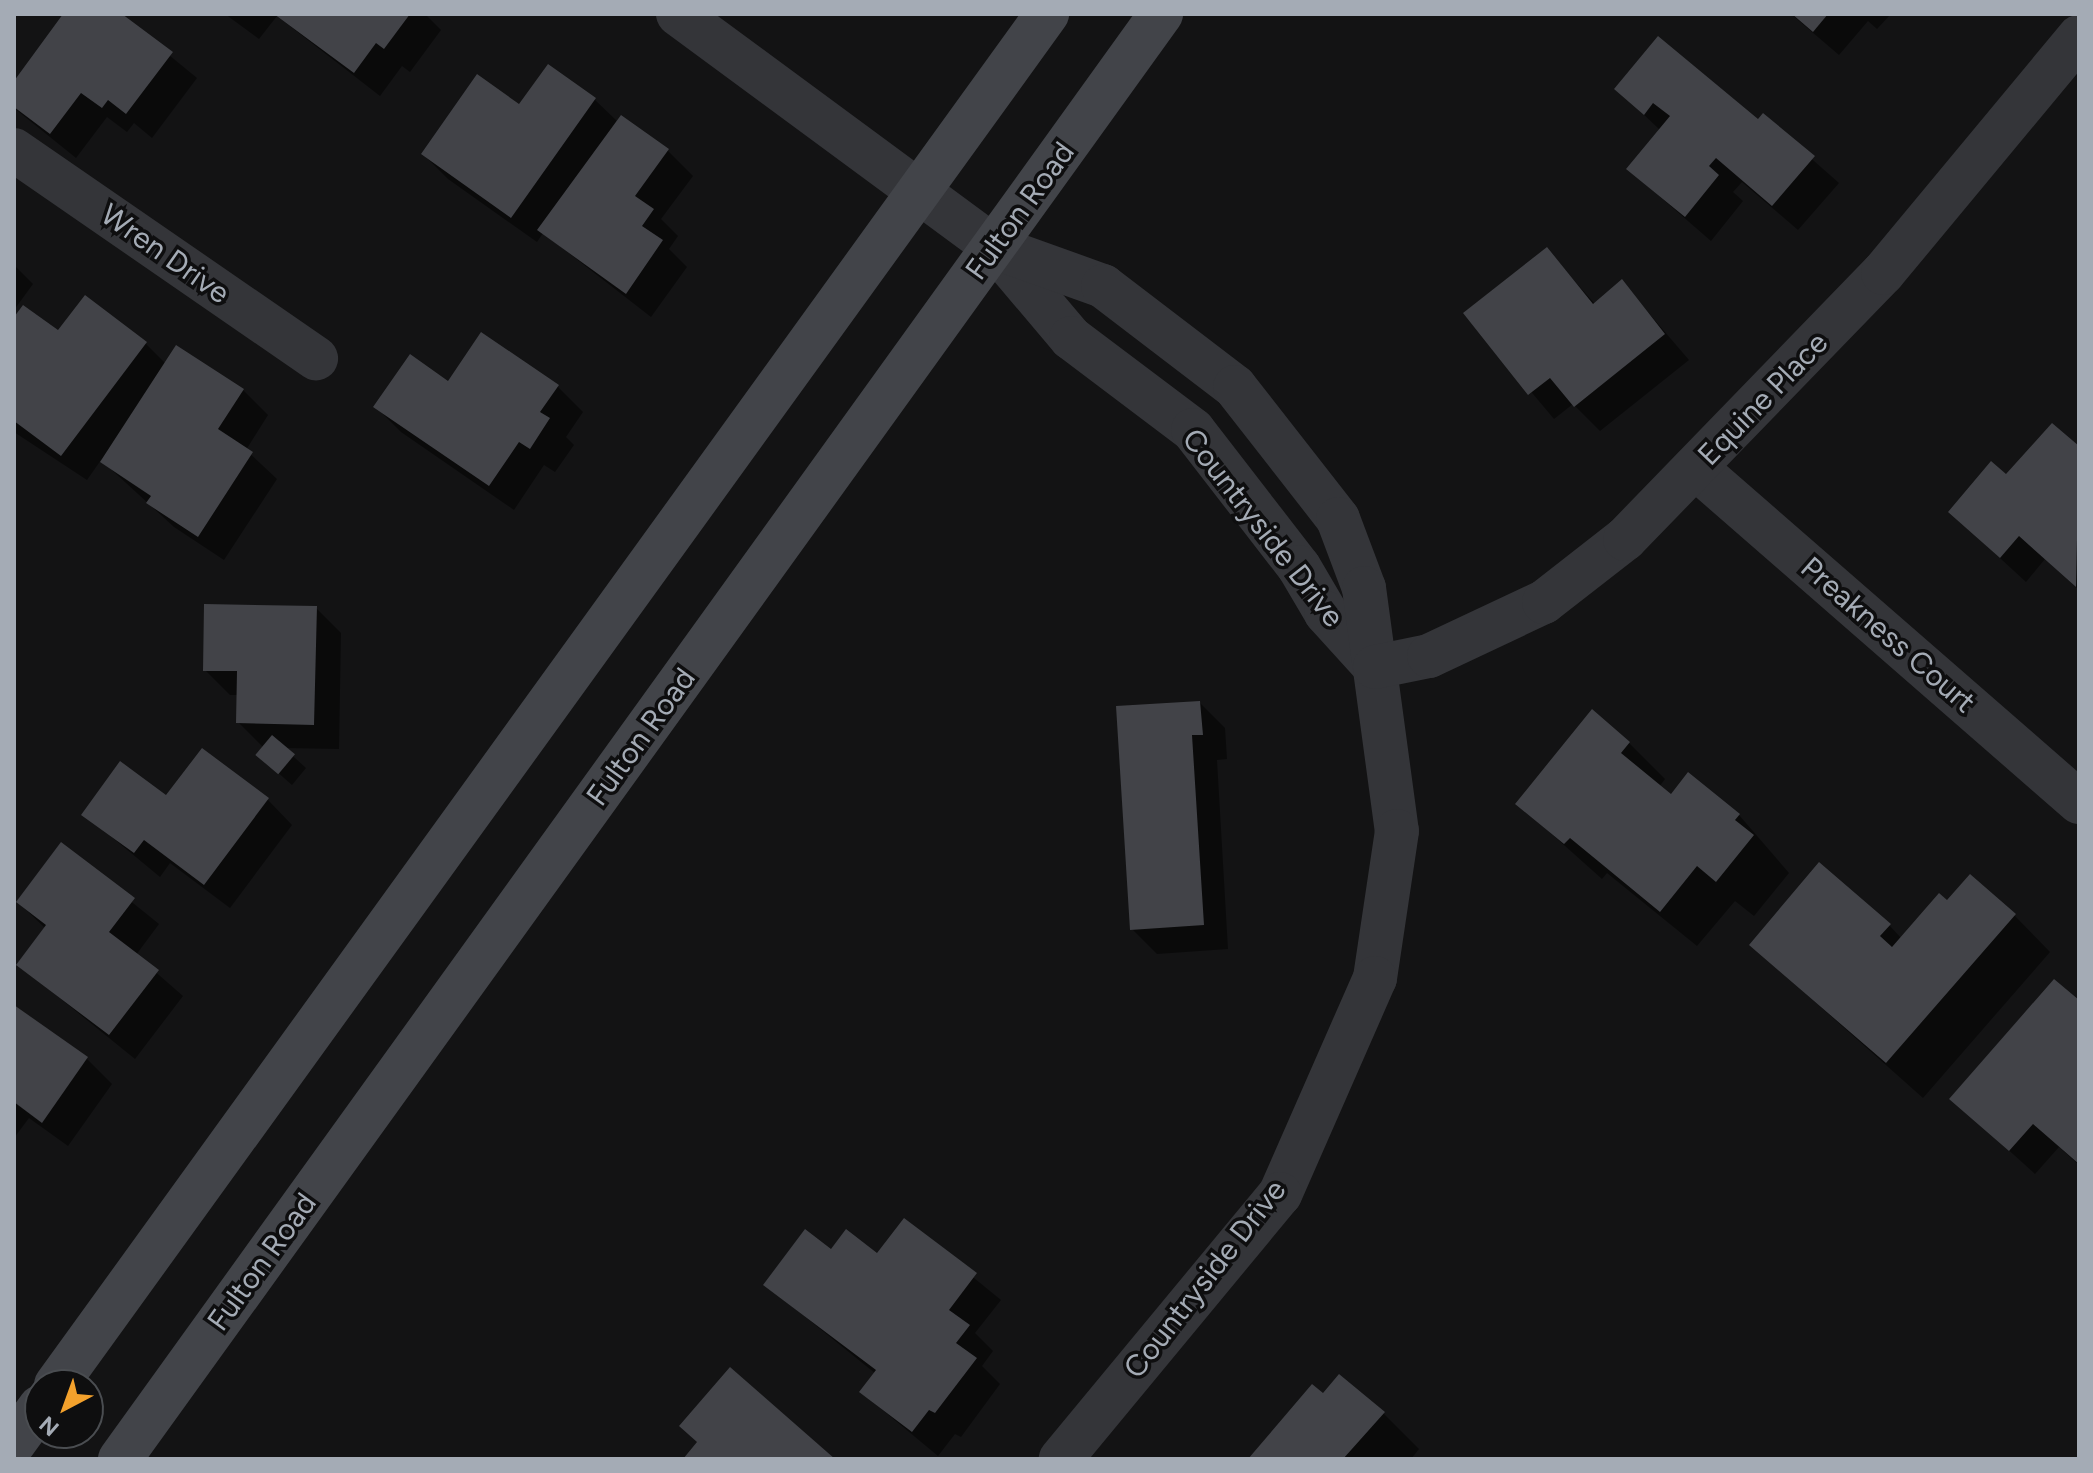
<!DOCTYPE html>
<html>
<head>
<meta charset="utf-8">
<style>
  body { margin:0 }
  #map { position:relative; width:2093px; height:1473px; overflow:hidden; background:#131314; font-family:Figtree,sans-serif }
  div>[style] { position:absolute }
  .shadow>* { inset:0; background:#0007 }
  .building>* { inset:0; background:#424348; transform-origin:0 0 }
  .street>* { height:44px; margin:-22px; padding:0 22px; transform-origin:22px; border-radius:22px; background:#343539 }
  .secondary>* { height:44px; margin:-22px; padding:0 22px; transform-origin:22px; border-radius:22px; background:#424449 }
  span { translate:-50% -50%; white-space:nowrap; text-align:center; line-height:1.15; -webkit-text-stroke:7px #0e0e0f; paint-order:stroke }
  .street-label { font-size:30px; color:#a4abb5 }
  .frame { position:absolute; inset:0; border:16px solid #a4abb5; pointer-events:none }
  .north { position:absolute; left:24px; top:1369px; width:80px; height:80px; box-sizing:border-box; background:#0e0e0f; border:2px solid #4a4d51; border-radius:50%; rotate:221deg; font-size:22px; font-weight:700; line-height:32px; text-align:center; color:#a4abb5 }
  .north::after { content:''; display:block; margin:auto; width:28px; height:36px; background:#f3a12c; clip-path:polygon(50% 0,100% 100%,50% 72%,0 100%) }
</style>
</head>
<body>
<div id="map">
  <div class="shadow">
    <i style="clip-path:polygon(66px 14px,119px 14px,197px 78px,152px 138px,134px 123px,127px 132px,107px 117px,76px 158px,14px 108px,14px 84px)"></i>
    <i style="clip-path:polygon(225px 14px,425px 14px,441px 30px,410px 72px,402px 66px,380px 96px,277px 16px,259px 39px)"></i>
    <i style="clip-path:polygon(1791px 14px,1891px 14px,1877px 29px,1868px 21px,1839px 55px)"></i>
    <i style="clip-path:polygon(1617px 89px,1759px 122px,1763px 116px,1839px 183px,1798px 230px,1742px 182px,1733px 192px,1743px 201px,1711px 241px,1628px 169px,1660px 130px)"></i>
    <i style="clip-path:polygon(595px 100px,618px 122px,668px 151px,693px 176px,661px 219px,678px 236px,669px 249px,687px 267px,651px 317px,543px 233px,537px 242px,448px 179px,423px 154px,520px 107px)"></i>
    <i style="clip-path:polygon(1546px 249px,1595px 304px,1622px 282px,1689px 360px,1600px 431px,1573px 404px,1554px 419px,1466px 314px)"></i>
    <i style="clip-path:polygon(14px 265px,33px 284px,14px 310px)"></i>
    <i style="clip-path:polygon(14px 321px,59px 333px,145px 343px,166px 364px,243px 390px,268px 415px,246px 450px,277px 479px,224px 560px,174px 527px,101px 460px,87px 480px,14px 432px)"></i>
    <i style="clip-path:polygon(482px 335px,558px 387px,583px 412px,566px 437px,574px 445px,555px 472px,544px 465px,514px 510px,401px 432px,376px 407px,449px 384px)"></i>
    <i style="clip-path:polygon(2052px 425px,2079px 449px,2079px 590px,2045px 559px,2026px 582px,1950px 512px,2006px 477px)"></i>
    <i style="clip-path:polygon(316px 608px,341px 633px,339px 749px,284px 748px,306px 768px,292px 785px,258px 755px,264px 748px,238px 722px,239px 695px,230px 695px,205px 670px)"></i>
    <i style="clip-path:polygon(1200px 703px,1225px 728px,1227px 759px,1217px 760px,1228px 949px,1157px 954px,1132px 929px)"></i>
    <i style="clip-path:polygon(1629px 743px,1665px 779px,1659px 787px,1671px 796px,1689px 775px,1739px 815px,1789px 873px,1754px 916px,1735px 901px,1697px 946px,1607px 873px,1602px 879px,1518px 804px)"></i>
    <i style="clip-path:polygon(167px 798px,268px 800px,292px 825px,230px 908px,170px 863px,160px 877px,84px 814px)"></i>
    <i style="clip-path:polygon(61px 845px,159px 924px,136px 955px,183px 996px,135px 1059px,19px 965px,46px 929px,18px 902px)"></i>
    <i style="clip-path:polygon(1947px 903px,2014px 915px,2050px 952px,1923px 1098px,1751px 945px,1889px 925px,1902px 939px)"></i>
    <i style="clip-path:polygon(2079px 1003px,2079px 1165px,2059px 1147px,2035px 1174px,1952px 1099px)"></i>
    <i style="clip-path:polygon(14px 1008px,87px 1059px,112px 1084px,68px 1146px,29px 1118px,14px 1138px)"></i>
    <i style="clip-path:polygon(904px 1221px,1001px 1300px,975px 1333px,993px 1351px,982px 1366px,1000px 1384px,961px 1437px,955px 1434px,938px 1456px,861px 1392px,876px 1374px,766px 1285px,831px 1252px,878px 1256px)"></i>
    <i style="clip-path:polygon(1323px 1396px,1383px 1413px,1419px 1449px,1411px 1459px,1250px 1459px)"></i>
  </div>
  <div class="building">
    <i style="clip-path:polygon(63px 14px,122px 14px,173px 52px,126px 114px,108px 100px,102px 108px,81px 93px,50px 134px,14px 107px,14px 81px)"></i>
    <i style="clip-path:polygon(274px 14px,410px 14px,384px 49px,376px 43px,354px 73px)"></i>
    <i style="clip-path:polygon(1792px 14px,1828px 14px,1813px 32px)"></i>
    <i style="clip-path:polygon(1658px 36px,1758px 119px,1763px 113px,1815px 156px,1772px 206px,1716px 158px,1709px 166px,1719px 175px,1685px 217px,1626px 169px,1670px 116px,1653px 103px,1644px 115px,1614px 89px)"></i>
    <i style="clip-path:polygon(548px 64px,596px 98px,511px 218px,421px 154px,477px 74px,519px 104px)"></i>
    <i style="clip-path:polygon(621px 115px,669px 149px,635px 196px,654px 209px,642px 226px,663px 240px,626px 294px,537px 230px)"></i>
    <i style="clip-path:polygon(1547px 247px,1593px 304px,1622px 279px,1665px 334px,1574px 407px,1550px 378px,1528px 395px,1463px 313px)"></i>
    <i style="clip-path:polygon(85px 295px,147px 342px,61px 456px,14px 421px,14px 317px,23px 305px,58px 330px)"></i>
    <i style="clip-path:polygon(481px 332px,559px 385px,540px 412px,550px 418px,530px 449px,519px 442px,489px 486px,373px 407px,410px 354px,448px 381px)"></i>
    <i style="clip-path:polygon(176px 345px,244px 389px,218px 429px,253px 452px,198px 537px,146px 503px,151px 496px,100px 462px)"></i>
    <i style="clip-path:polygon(2052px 423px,2079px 446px,2076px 587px,2019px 536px,2000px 558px,1948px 512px,1991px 461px,2006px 474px)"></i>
    <i style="clip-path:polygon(204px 604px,317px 606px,314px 725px,236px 723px,237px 671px,203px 671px)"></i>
    <i style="clip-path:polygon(1200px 701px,1203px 735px,1192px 735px,1204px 925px,1130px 930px,1116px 706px)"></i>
    <i style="clip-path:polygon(1592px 709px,1630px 742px,1621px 753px,1671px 794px,1688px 772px,1740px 814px,1735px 820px,1754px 835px,1716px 882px,1697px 866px,1660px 912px,1570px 838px,1564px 844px,1515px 804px)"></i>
    <i style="left:272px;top:735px;width:30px;height:26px;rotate:40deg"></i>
    <i style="clip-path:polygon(202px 748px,269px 798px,204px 885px,144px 840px,134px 853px,81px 815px,120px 761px,166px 795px)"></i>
    <i style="clip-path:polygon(61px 842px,135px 898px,109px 932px,159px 970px,109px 1035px,16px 965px,46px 925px,16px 902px)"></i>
    <i style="clip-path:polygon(1819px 862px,1891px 924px,1880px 936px,1892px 947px,1939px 893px,1947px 900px,1970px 874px,2016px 914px,1886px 1063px,1749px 945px)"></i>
    <i style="clip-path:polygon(2054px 979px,2079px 1000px,2079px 1164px,2033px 1124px,2009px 1151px,1949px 1099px)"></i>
    <i style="clip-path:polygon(14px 1005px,88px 1057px,42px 1123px,14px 1102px)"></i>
    <i style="clip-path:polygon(904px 1218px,977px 1273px,949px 1310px,970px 1325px,956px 1343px,977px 1358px,935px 1413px,929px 1410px,912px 1432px,859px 1392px,876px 1370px,763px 1285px,805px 1229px,831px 1249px,846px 1229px,877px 1253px)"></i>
    <i style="clip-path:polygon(730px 1367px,835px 1459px,683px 1459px,697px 1442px,679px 1426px)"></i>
    <i style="clip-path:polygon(1339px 1374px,1385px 1412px,1343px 1459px,1248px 1459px,1312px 1384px,1323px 1393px)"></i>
  </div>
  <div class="street">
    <i style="left:678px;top:14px;width:393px;rotate:36.4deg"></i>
    <i style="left:994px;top:247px;width:119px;rotate:49.8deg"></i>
    <i style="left:1071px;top:338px;width:153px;rotate:37deg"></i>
    <i style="left:1193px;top:430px;width:173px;rotate:52.3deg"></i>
    <i style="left:1299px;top:567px;width:53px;rotate:59.6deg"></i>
    <i style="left:1326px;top:613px;width:73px;rotate:47.8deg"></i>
    <i style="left:14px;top:150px;width:367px;rotate:34.6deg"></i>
    <i style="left:994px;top:247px;width:116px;rotate:19.7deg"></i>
    <i style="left:1103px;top:286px;width:166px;rotate:37.4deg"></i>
    <i style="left:1235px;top:387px;width:167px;rotate:52deg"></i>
    <i style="left:1338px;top:519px;width:74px;rotate:69.4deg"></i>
    <i style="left:1364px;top:588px;width:245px;rotate:82.3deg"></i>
    <i style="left:1397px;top:831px;width:149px;rotate:98.5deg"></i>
    <i style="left:1375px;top:978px;width:236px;rotate:113.7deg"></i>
    <i style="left:1280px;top:1194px;width:344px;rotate:129.6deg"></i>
    <i style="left:1697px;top:469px;width:507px;rotate:41.08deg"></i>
    <i style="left:1375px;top:667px;width:55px;rotate:-11.5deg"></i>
    <i style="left:1429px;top:656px;width:127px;rotate:-25.2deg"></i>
    <i style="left:1544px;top:602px;width:103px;rotate:-37.9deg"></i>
    <i style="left:1625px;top:539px;width:371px;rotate:-45.9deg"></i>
    <i style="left:1883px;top:273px;width:307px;rotate:-50.3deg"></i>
  </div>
  <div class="secondary">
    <i style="left:56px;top:1385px;width:1692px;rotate:-54.14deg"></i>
    <i style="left:14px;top:1443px;width:44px;rotate:-54.2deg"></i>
    <i style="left:120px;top:1459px;width:1781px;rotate:-54.23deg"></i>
  </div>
  <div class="street-label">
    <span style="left:1020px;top:211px;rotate:-54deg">Fulton Road</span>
    <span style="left:165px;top:254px;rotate:35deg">Wren Drive</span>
    <span style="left:1763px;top:399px;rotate:-46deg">Equine Place</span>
    <span style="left:1263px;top:528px;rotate:52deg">Countryside Drive</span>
    <span style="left:1888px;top:635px;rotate:41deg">Preakness Court</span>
    <span style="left:641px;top:737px;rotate:-54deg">Fulton Road</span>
    <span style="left:262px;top:1262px;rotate:-54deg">Fulton Road</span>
    <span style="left:1205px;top:1279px;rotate:-52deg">Countryside Drive</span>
  </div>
  <div class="frame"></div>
  <div class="north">N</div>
</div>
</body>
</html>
